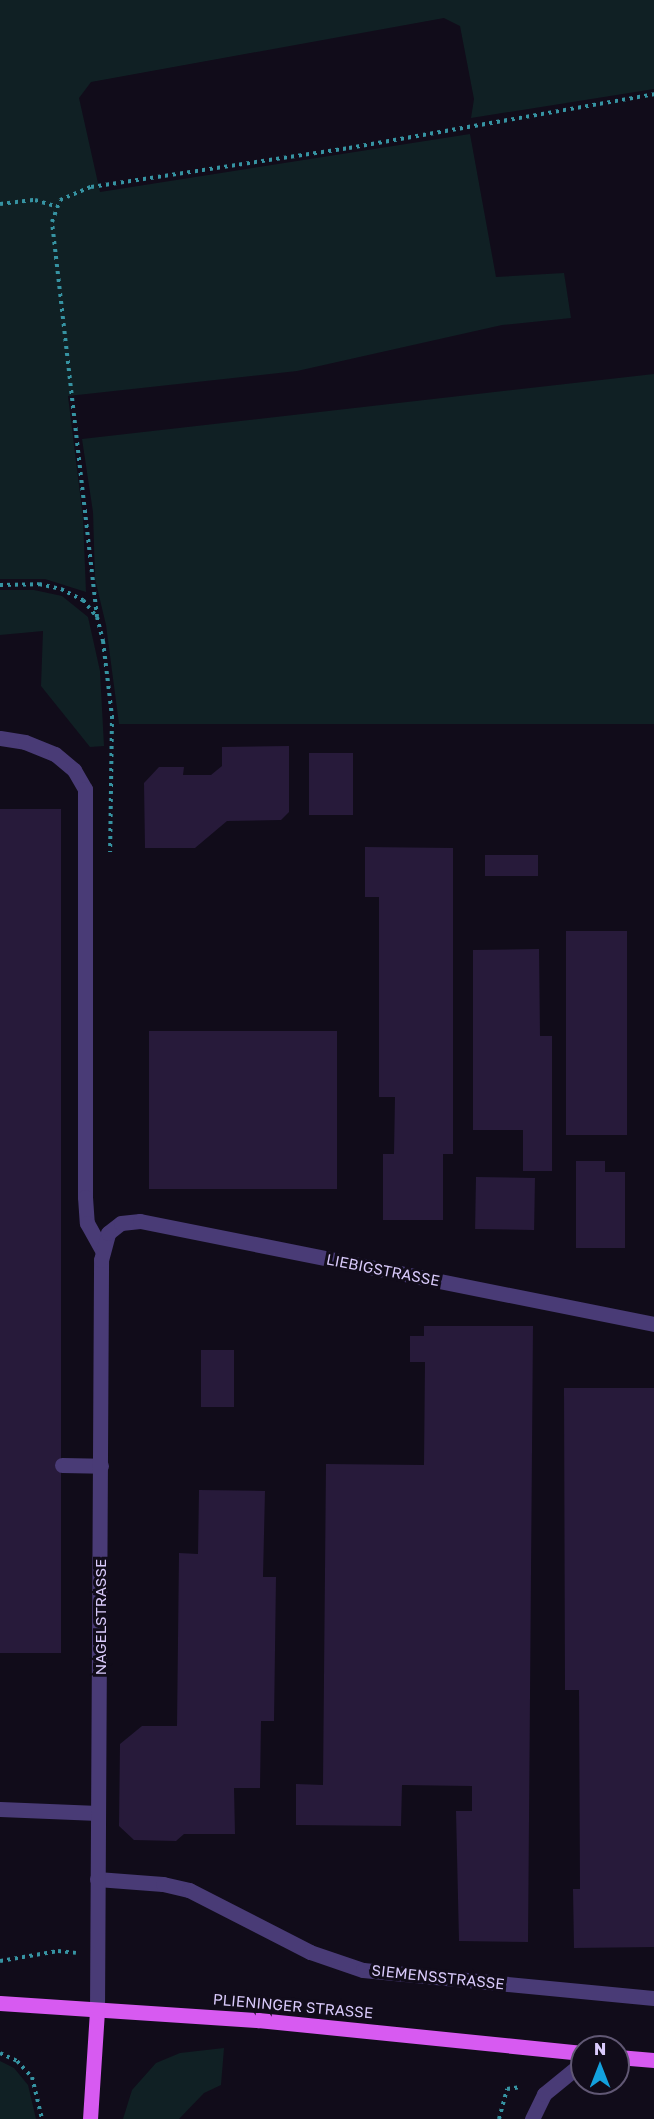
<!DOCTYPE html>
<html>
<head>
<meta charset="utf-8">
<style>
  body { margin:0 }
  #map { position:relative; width:654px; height:2119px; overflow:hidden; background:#110c1a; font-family:"Golos Text",sans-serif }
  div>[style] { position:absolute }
  .green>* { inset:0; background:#102024 }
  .building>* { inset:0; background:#271a3a; transform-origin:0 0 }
  .path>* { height:4px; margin-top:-2px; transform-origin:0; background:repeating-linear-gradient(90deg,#3693a2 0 3px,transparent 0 7.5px) }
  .minor>* { height:15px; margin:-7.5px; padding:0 7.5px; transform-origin:7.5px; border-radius:7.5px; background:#493b76 }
  .major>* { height:15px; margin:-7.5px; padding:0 7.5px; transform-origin:7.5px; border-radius:7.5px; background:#d75af1 }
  span { translate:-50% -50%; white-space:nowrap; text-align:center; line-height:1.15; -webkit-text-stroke:6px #110c1a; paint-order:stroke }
  .street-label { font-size:15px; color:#d9cafb }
  .north { position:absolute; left:570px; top:2035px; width:60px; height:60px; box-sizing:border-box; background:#110c1a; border:2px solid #615874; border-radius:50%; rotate:0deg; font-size:16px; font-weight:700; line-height:24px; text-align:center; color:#d9cafb }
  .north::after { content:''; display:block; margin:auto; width:21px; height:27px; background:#13a1de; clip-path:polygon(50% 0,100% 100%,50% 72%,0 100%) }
</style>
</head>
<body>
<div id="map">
  <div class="green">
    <i style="clip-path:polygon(0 0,654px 0,654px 89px,471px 118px,474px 99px,460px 26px,444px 18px,91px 82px,79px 98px,100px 192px,470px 134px,496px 277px,564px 273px,571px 318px,502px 325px,297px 371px,68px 396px,83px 518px,86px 592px,45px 579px,0 579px)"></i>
    <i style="clip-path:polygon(654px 374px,654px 724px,119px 724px,106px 625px,95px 579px,93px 512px,82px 439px)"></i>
    <i style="clip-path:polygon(0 590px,34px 590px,62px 596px,88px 617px,100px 671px,104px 746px,90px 747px,41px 686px,43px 631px,0 635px)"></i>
    <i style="clip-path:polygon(224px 2048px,221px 2085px,204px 2093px,179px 2119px,123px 2119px,132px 2090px,156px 2063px,180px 2053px)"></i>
    <i style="clip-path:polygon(0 2061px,14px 2068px,28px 2085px,36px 2119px,0 2119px)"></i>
  </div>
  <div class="building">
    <i style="clip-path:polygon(289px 746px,289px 812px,281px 820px,227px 821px,195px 848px,145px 848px,144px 783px,159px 767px,184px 767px,183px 775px,211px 775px,222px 766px,222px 747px)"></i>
    <i style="left:309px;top:753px;width:44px;height:62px"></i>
    <i style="left:61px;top:809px;width:844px;height:61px;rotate:90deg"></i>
    <i style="clip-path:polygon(365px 847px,453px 848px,453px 1154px,443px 1154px,443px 1220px,383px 1220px,383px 1154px,394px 1154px,395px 1097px,379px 1097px,379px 897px,365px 897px)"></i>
    <i style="left:485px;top:855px;width:53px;height:21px"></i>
    <i style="left:566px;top:931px;width:61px;height:204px"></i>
    <i style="clip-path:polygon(539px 949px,540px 1036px,552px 1036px,552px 1171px,523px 1171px,523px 1130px,473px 1130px,473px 950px)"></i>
    <i style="left:149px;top:1031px;width:188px;height:158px"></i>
    <i style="clip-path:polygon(576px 1161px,605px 1161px,605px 1172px,625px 1172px,625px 1248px,576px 1248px)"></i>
    <i style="left:476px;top:1177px;width:59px;height:52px;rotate:1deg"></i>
    <i style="clip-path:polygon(424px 1326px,533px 1326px,528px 1942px,459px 1941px,456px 1811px,472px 1811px,472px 1786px,402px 1785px,401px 1826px,296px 1825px,296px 1784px,323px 1785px,326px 1464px,424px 1465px,425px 1362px,410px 1362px,410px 1336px,424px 1336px)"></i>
    <i style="left:201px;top:1350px;width:33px;height:57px"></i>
    <i style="clip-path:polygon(564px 1388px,654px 1388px,654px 1947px,574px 1948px,573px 1889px,580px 1889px,579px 1690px,565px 1690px)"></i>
    <i style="clip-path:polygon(199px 1490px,265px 1491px,263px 1577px,276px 1577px,274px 1721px,261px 1721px,260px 1788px,234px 1788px,235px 1834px,184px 1834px,176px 1841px,134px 1840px,119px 1826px,120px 1744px,142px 1726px,177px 1726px,179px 1553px,198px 1554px)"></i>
  </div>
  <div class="path">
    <i style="left:0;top:204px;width:35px;rotate:-7deg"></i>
    <i style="left:35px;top:200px;width:21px;rotate:17deg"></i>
    <i style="left:0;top:585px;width:39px;rotate:-1deg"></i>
    <i style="left:39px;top:584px;width:23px;rotate:13deg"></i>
    <i style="left:61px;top:589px;width:25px;rotate:27deg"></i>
    <i style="left:83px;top:600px;width:22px;rotate:51deg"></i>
    <i style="left:97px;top:617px;width:25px;rotate:76deg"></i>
    <i style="left:103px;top:641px;width:76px;rotate:83.2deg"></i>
    <i style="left:112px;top:716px;width:136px;rotate:90.8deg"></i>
    <i style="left:97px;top:617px;width:398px;rotate:-96.5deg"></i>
    <i style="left:52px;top:222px;width:23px;rotate:-70deg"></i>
    <i style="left:60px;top:200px;width:34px;rotate:-23deg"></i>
    <i style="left:91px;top:187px;width:261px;rotate:-8.6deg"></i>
    <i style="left:349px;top:148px;width:310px;rotate:-10deg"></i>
    <i style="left:0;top:1961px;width:59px;rotate:-9.8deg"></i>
    <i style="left:58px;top:1951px;width:18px;rotate:6deg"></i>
    <i style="left:0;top:2053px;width:19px;rotate:25deg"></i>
    <i style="left:17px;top:2061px;width:22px;rotate:47deg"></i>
    <i style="left:32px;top:2077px;width:43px;rotate:76.6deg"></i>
    <i style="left:499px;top:2119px;width:31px;rotate:-75deg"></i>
    <i style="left:507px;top:2089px;width:14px;rotate:-8deg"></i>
  </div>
  <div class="minor">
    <i style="left:0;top:738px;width:25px;rotate:9deg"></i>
    <i style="left:25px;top:742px;width:32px;rotate:22deg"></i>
    <i style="left:55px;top:754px;width:25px;rotate:40deg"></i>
    <i style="left:74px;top:770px;width:22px;rotate:60deg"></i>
    <i style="left:85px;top:789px;width:408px;rotate:90deg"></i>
    <i style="left:85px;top:1197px;width:26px;rotate:86deg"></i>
    <i style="left:87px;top:1223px;width:31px;rotate:61deg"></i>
    <i style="left:62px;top:1465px;width:39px;rotate:1deg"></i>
    <i style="left:0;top:1809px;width:98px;rotate:2.3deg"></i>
    <i style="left:97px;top:1879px;width:66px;rotate:4.3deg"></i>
    <i style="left:163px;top:1884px;width:27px;rotate:13deg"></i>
    <i style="left:189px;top:1890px;width:136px;rotate:27.1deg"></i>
    <i style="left:310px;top:1952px;width:56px;rotate:18.8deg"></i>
    <i style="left:363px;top:1970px;width:292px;rotate:5.5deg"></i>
    <i style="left:97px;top:2011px;width:751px;rotate:-89.69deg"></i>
    <i style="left:101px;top:1260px;width:28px;rotate:-75deg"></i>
    <i style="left:108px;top:1233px;width:16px;rotate:-38deg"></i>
    <i style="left:121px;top:1223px;width:19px;rotate:-6deg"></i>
    <i style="left:140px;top:1221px;width:524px;rotate:11.33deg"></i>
    <i style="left:532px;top:2119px;width:28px;rotate:-64deg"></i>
    <i style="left:544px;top:2094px;width:49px;rotate:-39.2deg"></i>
  </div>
  <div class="major">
    <i style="left:0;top:2003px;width:259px;rotate:3.8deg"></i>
    <i style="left:258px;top:2020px;width:326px;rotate:5.8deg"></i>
    <i style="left:618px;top:2057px;width:36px;rotate:5deg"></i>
    <i style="left:90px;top:2119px;width:108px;rotate:-86.3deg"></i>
  </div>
  <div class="street-label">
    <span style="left:383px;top:1270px;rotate:11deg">LIEBIGSTRASSE</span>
    <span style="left:101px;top:1617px;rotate:-90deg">NAGELSTRASSE</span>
    <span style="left:438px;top:1977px;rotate:6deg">SIEMENSSTRASSE</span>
    <span style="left:293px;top:2006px;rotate:5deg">PLIENINGER STRASSE</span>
  </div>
  <div class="north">N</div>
</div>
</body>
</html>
